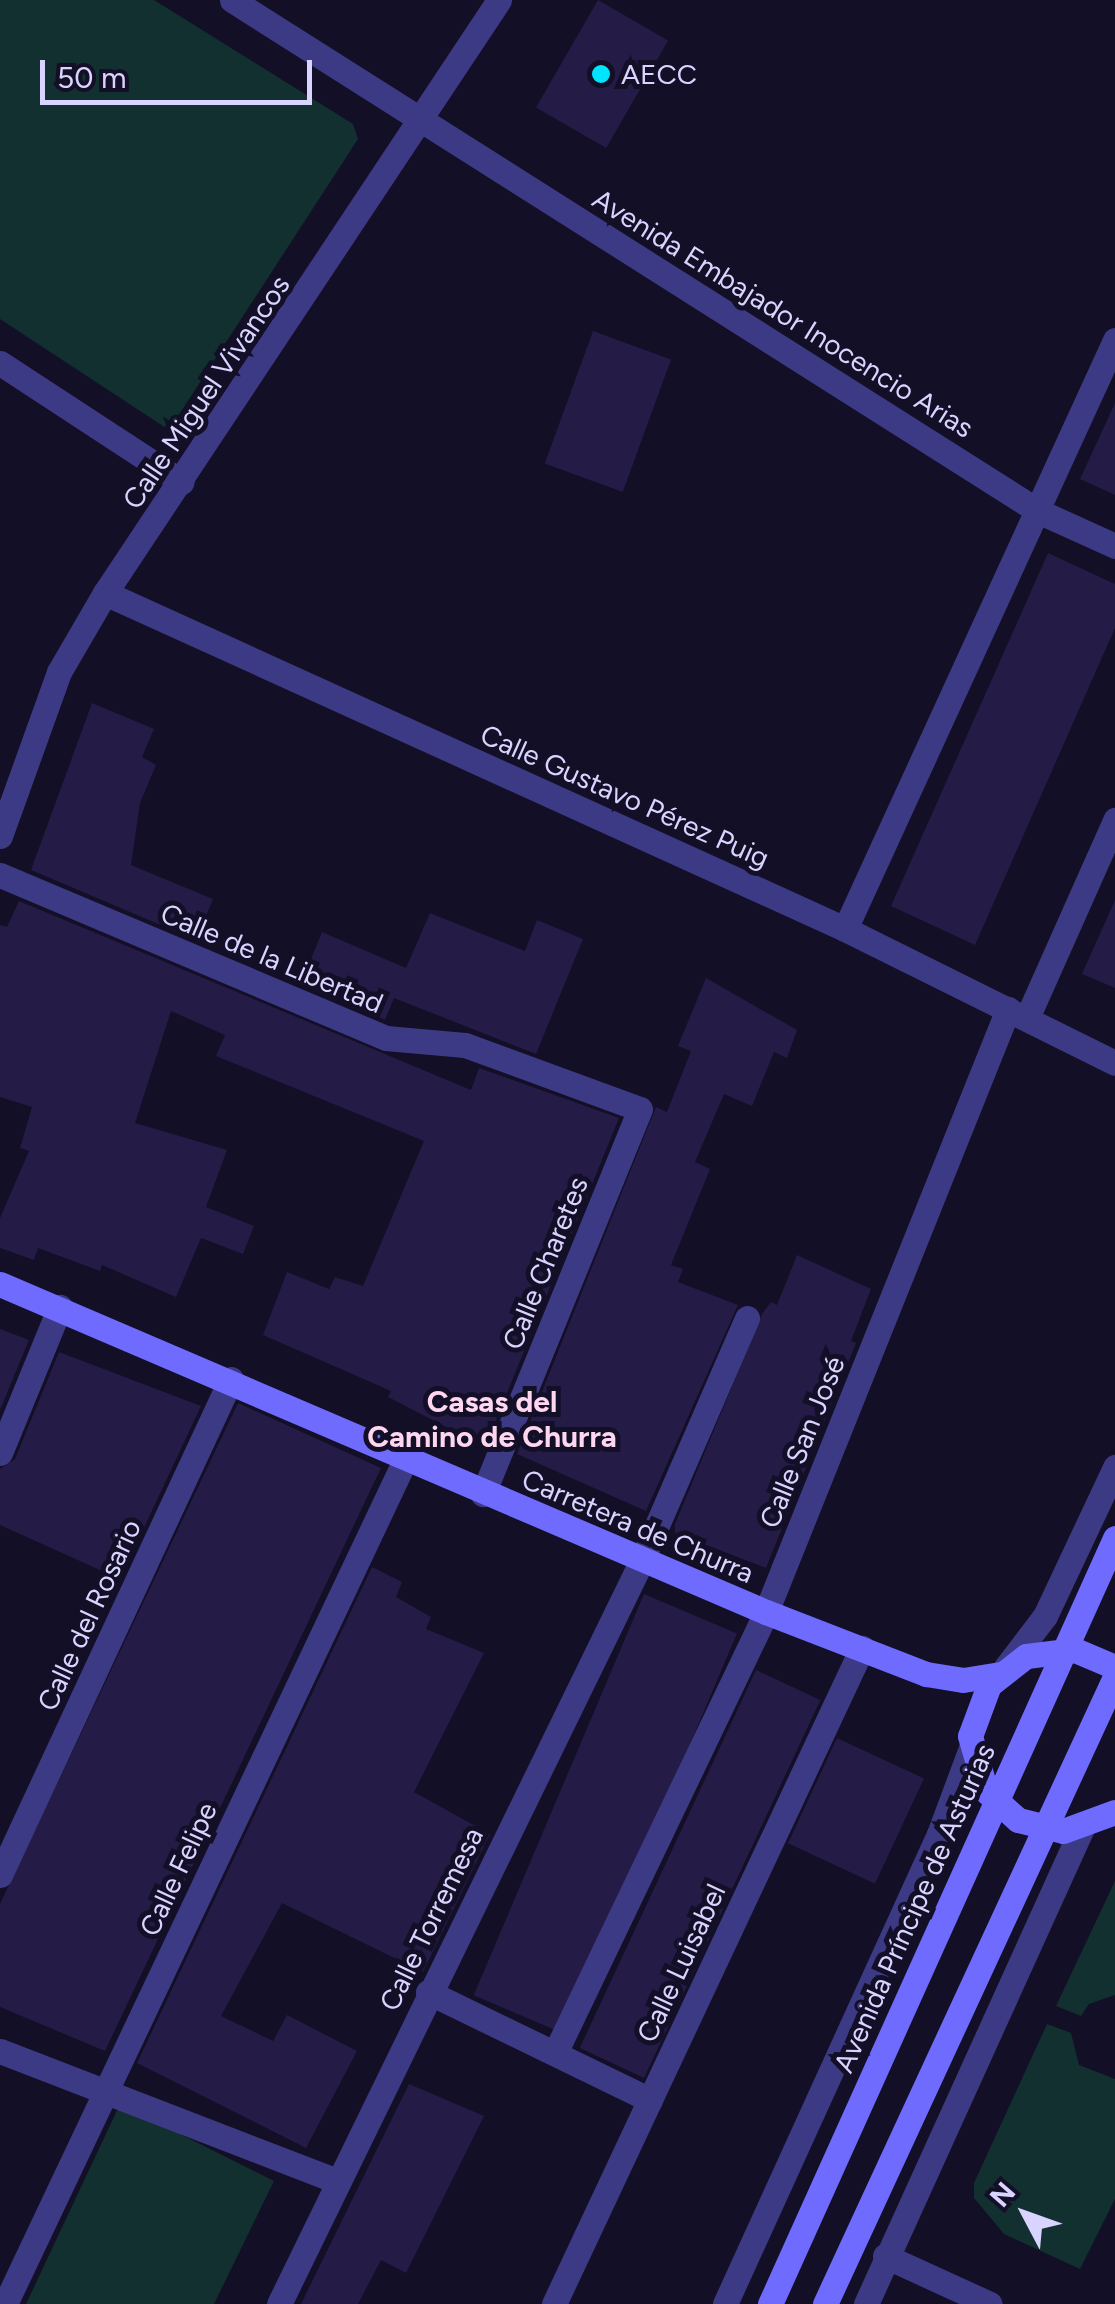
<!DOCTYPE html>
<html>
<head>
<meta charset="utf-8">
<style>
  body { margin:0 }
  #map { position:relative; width:1115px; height:2304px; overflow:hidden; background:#130f26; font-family:Figtree,sans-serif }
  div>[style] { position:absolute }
  .green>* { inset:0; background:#12302f }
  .building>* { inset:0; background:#241b47; transform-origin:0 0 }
  .street>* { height:25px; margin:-12.5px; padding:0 12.5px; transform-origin:12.5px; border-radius:12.5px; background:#3d3a85 }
  .secondary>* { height:25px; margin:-12.5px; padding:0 12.5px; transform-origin:12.5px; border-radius:12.5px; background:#6f6bff }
  .dots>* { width:28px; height:28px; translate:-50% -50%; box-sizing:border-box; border:5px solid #130f26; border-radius:50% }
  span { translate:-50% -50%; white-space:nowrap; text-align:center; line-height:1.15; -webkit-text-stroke:10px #130f26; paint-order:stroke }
  .poi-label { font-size:28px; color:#d9d4ff }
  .left { translate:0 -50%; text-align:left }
  .street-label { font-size:28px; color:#d9d4ff }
  .neighbourhood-label { font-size:30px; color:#ffd6f0; font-weight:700 }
  .north { position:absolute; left:975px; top:2164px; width:100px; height:100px; -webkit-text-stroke:8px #130f26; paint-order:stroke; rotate:311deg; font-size:28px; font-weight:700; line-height:40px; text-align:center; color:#d9d4ff }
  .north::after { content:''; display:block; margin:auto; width:35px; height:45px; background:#d9d4ff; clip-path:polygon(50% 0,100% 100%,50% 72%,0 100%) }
  .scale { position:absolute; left:40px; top:60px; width:272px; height:45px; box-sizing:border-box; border:5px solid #d9d4ff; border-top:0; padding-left:12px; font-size:30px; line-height:35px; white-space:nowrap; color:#d9d4ff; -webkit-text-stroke:8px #130f26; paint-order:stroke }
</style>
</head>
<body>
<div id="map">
  <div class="green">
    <i style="clip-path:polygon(0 0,154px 0,353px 124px,358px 139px,169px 430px,0 319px)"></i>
    <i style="clip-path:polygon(1115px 1881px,1115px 1995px,1089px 2004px,1081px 2016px,1056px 2006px)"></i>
    <i style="clip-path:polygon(1047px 2024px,1071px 2033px,1079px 2065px,1115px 2079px,1115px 2199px,1080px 2269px,1004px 2234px,974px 2198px,974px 2183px)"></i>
    <i style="clip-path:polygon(120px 2104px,274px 2181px,214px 2304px,26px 2304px)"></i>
  </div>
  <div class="building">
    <i style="left:598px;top:0;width:81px;height:124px;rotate:30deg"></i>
    <i style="left:593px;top:331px;width:83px;height:141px;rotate:20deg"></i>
    <i style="clip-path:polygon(1115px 403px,1115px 495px,1080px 479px)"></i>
    <i style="clip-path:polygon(1048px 553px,1115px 584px,1115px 628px,975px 945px,891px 906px)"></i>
    <i style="clip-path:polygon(92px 703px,154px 729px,142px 757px,156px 765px,140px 803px,131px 865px,213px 899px,196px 940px,31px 870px)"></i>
    <i style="clip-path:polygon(1115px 900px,1115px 988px,1082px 974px)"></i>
    <i style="clip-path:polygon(19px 901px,471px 1090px,479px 1068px,619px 1118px,485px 1447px,388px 1397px,391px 1391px,263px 1335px,287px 1272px,329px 1289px,335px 1277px,363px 1286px,424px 1141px,216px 1056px,225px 1035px,171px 1011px,135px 1123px,227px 1150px,206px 1207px,254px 1226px,243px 1254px,201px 1238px,176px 1297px,102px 1265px,100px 1271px,38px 1248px,34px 1260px,0 1248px,0 1218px,29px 1151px,20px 1148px,32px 1107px,0 1097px,0 925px,7px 927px)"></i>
    <i style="clip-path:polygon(430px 913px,525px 951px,537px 920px,583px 939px,536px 1054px,394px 998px,385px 1020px,301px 984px,322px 932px,406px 968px)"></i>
    <i style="clip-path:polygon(706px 978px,797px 1030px,787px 1058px,774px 1052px,752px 1106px,724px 1094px,695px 1162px,710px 1169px,671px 1265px,683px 1269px,678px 1282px,738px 1305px,646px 1511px,517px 1454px,656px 1107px,667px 1112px,691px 1051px,678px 1046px)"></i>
    <i style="clip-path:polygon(797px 1255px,871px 1289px,851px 1341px,856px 1343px,766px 1568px,675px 1533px,675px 1524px,762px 1314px,771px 1302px,777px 1305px)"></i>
    <i style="clip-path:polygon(0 1329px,29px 1340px,0 1410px)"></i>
    <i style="clip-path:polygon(59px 1352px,201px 1406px,120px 1579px,0 1525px,0 1469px,15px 1459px)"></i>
    <i style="clip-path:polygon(238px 1403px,381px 1468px,105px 2051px,0 2007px,0 1904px)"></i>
    <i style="clip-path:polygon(372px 1567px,402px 1582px,396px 1597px,431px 1617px,426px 1629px,484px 1653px,414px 1792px,490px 1834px,423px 1972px,282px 1903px,221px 2016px,273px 2041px,287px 2015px,357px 2051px,306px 2148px,137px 2063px)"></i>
    <i style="left:644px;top:1594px;width:101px;height:436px;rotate:23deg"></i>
    <i style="left:756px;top:1670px;width:71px;height:417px;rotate:25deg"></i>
    <i style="left:837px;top:1738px;width:96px;height:116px;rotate:25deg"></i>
    <i style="clip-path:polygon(409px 2084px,484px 2116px,406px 2273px,381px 2260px,358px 2304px,301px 2304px)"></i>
  </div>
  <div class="street">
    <i style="left:232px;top:0;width:954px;rotate:32.37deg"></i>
    <i style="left:1038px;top:511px;width:85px;rotate:24.4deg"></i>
    <i style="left:0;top:363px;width:217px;rotate:33.2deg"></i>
    <i style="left:105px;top:593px;width:813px;rotate:24.42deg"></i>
    <i style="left:845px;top:929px;width:301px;rotate:26.4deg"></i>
    <i style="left:0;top:836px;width:174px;rotate:-70.2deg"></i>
    <i style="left:59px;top:672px;width:91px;rotate:-59.8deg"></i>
    <i style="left:105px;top:593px;width:712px;rotate:-56.4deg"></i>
    <i style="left:0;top:875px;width:419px;rotate:22.9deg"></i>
    <i style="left:386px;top:1038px;width:79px;rotate:5.1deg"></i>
    <i style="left:465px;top:1045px;width:186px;rotate:20.1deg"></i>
    <i style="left:640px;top:1109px;width:416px;rotate:112.2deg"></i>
    <i style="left:845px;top:929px;width:648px;rotate:-65.37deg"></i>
    <i style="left:1027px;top:1018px;width:217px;rotate:-66deg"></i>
    <i style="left:0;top:1453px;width:158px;rotate:-67.7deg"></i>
    <i style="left:1006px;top:1667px;width:64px;rotate:-52.6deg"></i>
    <i style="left:1045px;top:1616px;width:165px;rotate:-64.8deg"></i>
    <i style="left:0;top:1875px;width:547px;rotate:-65.03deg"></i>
    <i style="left:428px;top:1992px;width:247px;rotate:25.9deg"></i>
    <i style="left:0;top:2051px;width:359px;rotate:21.1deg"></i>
    <i style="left:555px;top:2053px;width:489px;rotate:-64.4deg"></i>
    <i style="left:766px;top:1612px;width:650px;rotate:-68.13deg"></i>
    <i style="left:885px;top:2256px;width:115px;rotate:24.6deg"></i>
    <i style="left:5px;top:2304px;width:934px;rotate:-64.64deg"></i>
    <i style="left:279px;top:2304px;width:826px;rotate:-63.99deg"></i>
    <i style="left:641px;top:1562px;width:266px;rotate:-66.5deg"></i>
    <i style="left:554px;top:2304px;width:725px;rotate:-64.85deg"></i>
    <i style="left:725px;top:2304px;width:516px;rotate:-65.52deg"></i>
    <i style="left:939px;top:1834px;width:92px;rotate:-69.6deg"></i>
    <i style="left:866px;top:2304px;width:523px;rotate:-65.59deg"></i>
  </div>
  <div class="secondary">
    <i style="left:0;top:1284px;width:833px;rotate:23.18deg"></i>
    <i style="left:766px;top:1612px;width:172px;rotate:21.2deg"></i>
    <i style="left:926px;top:1674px;width:37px;rotate:9deg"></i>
    <i style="left:963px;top:1680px;width:36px;rotate:-9deg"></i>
    <i style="left:1115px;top:1667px;width:43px;rotate:-157deg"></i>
    <i style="left:1075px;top:1650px;width:49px;rotate:173deg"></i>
    <i style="left:1026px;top:1656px;width:47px;rotate:141.9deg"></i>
    <i style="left:989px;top:1685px;width:54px;rotate:110.4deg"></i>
    <i style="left:970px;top:1736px;width:57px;rotate:73.8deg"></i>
    <i style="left:986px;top:1791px;width:43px;rotate:42.2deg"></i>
    <i style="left:1018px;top:1820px;width:46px;rotate:13.7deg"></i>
    <i style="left:1063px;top:1831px;width:55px;rotate:-20.1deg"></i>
    <i style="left:770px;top:2304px;width:840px;rotate:-65.75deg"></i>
    <i style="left:825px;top:2304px;width:691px;rotate:-65.18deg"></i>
  </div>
  <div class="dots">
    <i style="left:601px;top:74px;background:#00e5ff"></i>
  </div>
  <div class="poi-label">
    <span class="left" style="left:621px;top:74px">AECC</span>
  </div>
  <div class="street-label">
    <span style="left:783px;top:313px;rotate:32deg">Avenida Embajador Inocencio Arias</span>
    <span style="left:206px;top:392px;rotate:-56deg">Calle Miguel Vivancos</span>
    <span style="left:625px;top:796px;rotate:24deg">Calle Gustavo Pérez Puig</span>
    <span style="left:272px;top:958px;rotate:23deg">Calle de la Libertad</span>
    <span style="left:545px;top:1263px;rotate:-68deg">Calle Charetes</span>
    <span style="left:802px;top:1442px;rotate:-68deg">Calle San José</span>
    <span style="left:638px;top:1526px;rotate:23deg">Carretera de Churra</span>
    <span style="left:89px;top:1615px;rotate:-65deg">Calle del Rosario</span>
    <span style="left:178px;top:1869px;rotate:-65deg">Calle Felipe</span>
    <span style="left:914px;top:1908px;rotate:-66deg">Avenida Príncipe de Asturias</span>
    <span style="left:431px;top:1919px;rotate:-64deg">Calle Torremesa</span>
    <span style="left:681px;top:1963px;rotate:-65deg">Calle Luisabel</span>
  </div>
  <div class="neighbourhood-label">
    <span style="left:492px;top:1419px">Casas del<br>Camino de Churra</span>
  </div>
  <div class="north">N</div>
  <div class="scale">50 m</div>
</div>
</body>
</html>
